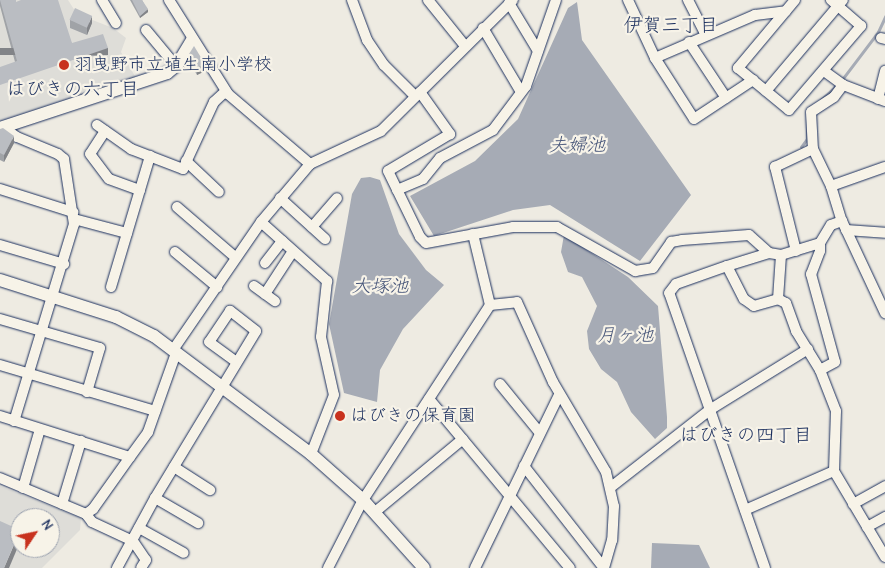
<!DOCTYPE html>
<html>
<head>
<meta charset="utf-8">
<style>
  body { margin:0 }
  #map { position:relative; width:885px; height:568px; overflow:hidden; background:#eeebe2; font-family:"Comic Neue","Klee One",sans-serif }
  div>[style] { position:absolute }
  .built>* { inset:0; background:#deddd8 }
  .water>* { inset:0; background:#a6abb5 }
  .stream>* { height:2.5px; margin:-1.25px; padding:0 1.25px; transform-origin:1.25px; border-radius:1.25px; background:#a6abb5 }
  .roads { filter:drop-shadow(0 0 1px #1b2f5e) drop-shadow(0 0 1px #1b2f5e) }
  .minor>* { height:10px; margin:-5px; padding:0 5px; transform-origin:5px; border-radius:5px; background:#f7f3e8 }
  .tertiary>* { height:12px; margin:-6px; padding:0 6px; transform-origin:6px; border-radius:6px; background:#f7f3e8 }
  .wall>* { inset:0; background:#a0a3a7 }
  .shaded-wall>* { inset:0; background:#828488; transform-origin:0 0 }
  .building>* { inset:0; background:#babdc2; transform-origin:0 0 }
  .dots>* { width:14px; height:14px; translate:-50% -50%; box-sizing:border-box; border:2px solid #f7f3e8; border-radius:50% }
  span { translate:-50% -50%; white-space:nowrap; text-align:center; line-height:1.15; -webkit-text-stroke:4.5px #f7f3e8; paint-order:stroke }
  .poi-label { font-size:18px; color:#1b2f5e }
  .left { translate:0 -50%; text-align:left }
  .neighbourhood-label { font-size:19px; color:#1b2f5e }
  .water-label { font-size:19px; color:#455478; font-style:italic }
  .north { position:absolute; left:10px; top:508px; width:50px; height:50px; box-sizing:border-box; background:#f7f3e8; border:1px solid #9fa5b1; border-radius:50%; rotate:56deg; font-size:14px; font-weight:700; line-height:20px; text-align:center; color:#1b2f5e }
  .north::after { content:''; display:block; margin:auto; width:18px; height:22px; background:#c8321e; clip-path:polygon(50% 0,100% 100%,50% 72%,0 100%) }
</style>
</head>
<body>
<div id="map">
  <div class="built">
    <i style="clip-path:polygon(0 0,68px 0,77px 14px,113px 28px,126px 38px,121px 52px,136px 78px,0 122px)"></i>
    <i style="clip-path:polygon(evenodd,0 486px,81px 518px,80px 530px,42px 568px,0 568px,0 486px,20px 518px,50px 518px,50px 548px,20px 548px,20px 518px)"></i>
  </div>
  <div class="water">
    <i style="clip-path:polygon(577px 2px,582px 40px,691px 195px,640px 261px,550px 205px,513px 210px,434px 236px,410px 196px,475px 161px,518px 119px,568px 8px)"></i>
    <i style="clip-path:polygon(370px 177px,380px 180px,399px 234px,426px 270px,444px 285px,403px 329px,380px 370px,377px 402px,344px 393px,329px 324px,352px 194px,361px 178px)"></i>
    <i style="clip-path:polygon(564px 235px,628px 277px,658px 306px,667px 417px,667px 428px,655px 439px,631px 412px,617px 382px,601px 369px,589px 349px,587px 331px,597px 306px,582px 277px,568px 272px,561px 252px)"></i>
    <i style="clip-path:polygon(652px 543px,699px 545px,710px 568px,651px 568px)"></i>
  </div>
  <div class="stream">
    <i style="left:841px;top:81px;width:61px;rotate:-52.9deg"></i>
    <i style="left:878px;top:32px;width:17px;rotate:-65deg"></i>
    <i style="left:821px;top:100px;width:19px;rotate:-43deg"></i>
    <i style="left:801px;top:147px;width:10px;rotate:-53deg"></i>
    <i style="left:807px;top:139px;width:18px;rotate:-90deg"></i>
  </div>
  <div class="roads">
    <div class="minor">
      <i style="left:102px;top:0;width:27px;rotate:59deg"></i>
      <i style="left:169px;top:0;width:111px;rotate:57.9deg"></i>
      <i style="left:228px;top:94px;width:108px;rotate:40.5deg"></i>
      <i style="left:352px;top:0;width:43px;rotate:69.4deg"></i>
      <i style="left:367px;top:40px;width:30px;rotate:56deg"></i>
      <i style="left:384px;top:65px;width:44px;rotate:45deg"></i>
      <i style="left:428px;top:0;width:59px;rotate:51.2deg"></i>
      <i style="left:628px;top:0;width:64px;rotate:65deg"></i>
      <i style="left:655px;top:58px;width:109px;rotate:-23.3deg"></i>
      <i style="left:755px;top:15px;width:31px;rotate:-7deg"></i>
      <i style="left:688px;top:0;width:39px;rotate:63deg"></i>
      <i style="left:795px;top:0;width:89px;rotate:130deg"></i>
      <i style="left:738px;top:68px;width:66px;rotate:39.5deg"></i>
      <i style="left:789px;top:110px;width:111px;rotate:-49.4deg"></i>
      <i style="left:861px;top:26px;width:40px;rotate:-139deg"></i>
      <i style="left:509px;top:3px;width:56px;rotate:58.9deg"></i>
      <i style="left:483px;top:28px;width:74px;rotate:59.3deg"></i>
      <i style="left:146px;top:30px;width:47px;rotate:50.2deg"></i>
      <i style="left:881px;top:38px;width:4px;rotate:14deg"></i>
      <i style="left:689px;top:42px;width:67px;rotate:56.5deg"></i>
      <i style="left:655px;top:58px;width:72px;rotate:57.4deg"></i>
      <i style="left:694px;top:119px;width:71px;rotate:-33.5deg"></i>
      <i style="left:824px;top:71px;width:24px;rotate:36deg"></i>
      <i style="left:766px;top:91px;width:119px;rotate:-49.8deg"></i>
      <i style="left:420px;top:92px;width:52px;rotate:54.5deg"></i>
      <i style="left:450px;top:134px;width:72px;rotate:149.2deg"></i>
      <i style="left:388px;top:171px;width:73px;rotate:64.1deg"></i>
      <i style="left:420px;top:237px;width:8px;rotate:45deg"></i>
      <i style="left:426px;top:243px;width:88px;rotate:-10.4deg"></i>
      <i style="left:513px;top:227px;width:44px"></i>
      <i style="left:557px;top:227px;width:90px;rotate:29.4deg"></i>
      <i style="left:635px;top:271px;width:18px;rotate:-9deg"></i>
      <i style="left:653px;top:268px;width:32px;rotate:-55deg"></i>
      <i style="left:671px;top:242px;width:11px;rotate:-10deg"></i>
      <i style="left:682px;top:240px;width:67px;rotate:-4.3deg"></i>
      <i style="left:749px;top:235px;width:27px;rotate:42deg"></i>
      <i style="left:878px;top:99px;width:29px;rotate:-76deg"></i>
      <i style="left:885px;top:101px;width:45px;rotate:-159.1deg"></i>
      <i style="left:843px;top:85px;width:15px;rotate:127deg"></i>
      <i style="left:834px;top:97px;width:27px;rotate:147deg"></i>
      <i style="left:811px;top:112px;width:37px;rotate:87deg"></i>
      <i style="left:813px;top:149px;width:41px;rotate:64.1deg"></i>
      <i style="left:831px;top:186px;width:57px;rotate:-19.4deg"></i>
      <i style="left:97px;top:125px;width:42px;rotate:35.2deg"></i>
      <i style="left:131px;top:149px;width:56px;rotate:21deg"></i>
      <i style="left:183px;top:169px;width:74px;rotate:-65.2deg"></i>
      <i style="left:214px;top:102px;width:16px;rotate:-43deg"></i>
      <i style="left:3px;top:127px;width:17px;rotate:36deg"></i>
      <i style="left:17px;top:137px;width:44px;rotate:22.5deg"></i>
      <i style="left:58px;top:154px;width:8px;rotate:40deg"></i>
      <i style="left:64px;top:159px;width:66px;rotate:81.3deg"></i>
      <i style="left:74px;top:224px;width:206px;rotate:106.9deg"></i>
      <i style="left:105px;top:131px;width:27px;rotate:123deg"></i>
      <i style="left:90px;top:154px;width:31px;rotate:53deg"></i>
      <i style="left:109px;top:179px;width:33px;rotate:20deg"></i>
      <i style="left:186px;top:161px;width:45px;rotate:43.2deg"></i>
      <i style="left:831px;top:186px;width:37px;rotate:73deg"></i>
      <i style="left:842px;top:221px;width:102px;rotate:64.9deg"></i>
      <i style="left:0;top:189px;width:77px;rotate:17.5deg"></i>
      <i style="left:397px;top:190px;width:28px;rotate:-23deg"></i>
      <i style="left:423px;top:179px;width:27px;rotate:-51deg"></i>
      <i style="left:440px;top:158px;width:60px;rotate:-27.8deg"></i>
      <i style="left:493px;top:130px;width:55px;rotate:-53.1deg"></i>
      <i style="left:526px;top:86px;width:91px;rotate:-70.8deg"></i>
      <i style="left:280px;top:198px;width:61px;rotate:42.3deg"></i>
      <i style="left:177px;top:207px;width:77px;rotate:40.8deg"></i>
      <i style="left:74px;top:219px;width:55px;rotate:14.8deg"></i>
      <i style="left:261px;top:222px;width:89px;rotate:41.8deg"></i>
      <i style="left:327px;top:281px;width:56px;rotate:96.1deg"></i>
      <i style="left:321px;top:337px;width:59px;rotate:77.4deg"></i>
      <i style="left:334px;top:395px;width:63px;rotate:111.3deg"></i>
      <i style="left:312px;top:227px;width:38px;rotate:-49deg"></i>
      <i style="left:846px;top:230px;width:39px;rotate:4deg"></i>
      <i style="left:820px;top:243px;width:8px;rotate:90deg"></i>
      <i style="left:820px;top:251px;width:25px;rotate:111deg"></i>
      <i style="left:811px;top:274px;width:91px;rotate:74.7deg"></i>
      <i style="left:835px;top:362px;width:17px;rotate:152deg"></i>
      <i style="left:0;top:245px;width:67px;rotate:16.5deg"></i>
      <i style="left:796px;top:251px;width:87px;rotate:-104deg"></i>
      <i style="left:775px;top:167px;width:42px;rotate:-25.3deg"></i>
      <i style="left:175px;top:252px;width:55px;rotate:39.8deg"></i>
      <i style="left:265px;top:263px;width:28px;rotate:-52deg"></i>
      <i style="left:727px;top:266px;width:37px;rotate:63deg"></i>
      <i style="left:744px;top:299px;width:12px;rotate:35deg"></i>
      <i style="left:754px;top:306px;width:25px;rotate:-16deg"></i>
      <i style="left:778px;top:299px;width:9px;rotate:27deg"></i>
      <i style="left:786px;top:303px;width:30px;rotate:70deg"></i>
      <i style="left:796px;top:331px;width:46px;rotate:58.4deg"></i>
      <i style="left:820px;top:370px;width:44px;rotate:68.7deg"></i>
      <i style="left:836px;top:411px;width:60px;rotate:91.9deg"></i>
      <i style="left:834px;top:471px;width:100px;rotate:59.3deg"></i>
      <i style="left:254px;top:286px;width:26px;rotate:36deg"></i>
      <i style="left:111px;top:287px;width:137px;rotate:-73.4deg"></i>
      <i style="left:265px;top:294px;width:51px;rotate:-56.9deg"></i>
      <i style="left:778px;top:299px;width:44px;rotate:-86.1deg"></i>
      <i style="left:781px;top:255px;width:41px;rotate:-17.1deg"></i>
      <i style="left:820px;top:243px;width:21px;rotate:-59deg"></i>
      <i style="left:831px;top:225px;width:12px;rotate:-20deg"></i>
      <i style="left:490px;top:305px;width:27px;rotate:-6deg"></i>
      <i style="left:517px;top:302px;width:88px;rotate:65.8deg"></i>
      <i style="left:553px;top:382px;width:104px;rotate:59.5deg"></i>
      <i style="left:606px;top:472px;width:35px;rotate:77deg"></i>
      <i style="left:614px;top:506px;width:34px;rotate:93deg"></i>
      <i style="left:612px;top:540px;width:29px;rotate:106deg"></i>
      <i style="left:0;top:319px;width:104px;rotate:16.2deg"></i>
      <i style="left:100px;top:348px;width:46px;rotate:106.5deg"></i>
      <i style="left:173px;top:350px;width:155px;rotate:-55.5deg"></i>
      <i style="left:261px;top:222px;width:76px;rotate:-49.8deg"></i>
      <i style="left:310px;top:164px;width:78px;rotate:-24.9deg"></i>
      <i style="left:381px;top:131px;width:186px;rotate:-44.8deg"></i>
      <i style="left:0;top:365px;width:162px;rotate:16.5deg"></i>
      <i style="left:500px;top:384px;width:63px;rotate:50.8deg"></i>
      <i style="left:429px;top:399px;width:220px;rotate:50.2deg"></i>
      <i style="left:0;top:416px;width:136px;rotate:17.5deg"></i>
      <i style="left:130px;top:457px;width:31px;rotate:-54deg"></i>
      <i style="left:148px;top:432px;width:84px;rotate:-70.5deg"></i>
      <i style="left:524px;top:466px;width:130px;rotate:51.9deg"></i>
      <i style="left:174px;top:467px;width:43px;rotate:32.6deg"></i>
      <i style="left:0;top:478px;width:93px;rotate:22.7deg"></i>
      <i style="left:86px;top:514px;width:9px;rotate:-36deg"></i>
      <i style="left:93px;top:509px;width:64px;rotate:-54.6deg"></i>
      <i style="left:611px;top:487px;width:127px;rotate:-38deg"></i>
      <i style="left:711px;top:409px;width:114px;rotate:-31.7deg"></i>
      <i style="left:23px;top:488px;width:61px;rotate:-73.9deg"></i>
      <i style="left:155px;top:498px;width:50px;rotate:30.2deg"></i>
      <i style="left:62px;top:504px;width:66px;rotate:-73.2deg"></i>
      <i style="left:853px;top:504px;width:37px;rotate:-29deg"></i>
      <i style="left:745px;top:510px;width:97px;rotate:-23.7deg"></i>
      <i style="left:375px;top:512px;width:114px;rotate:-39.7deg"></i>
      <i style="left:86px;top:514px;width:10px;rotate:53deg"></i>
      <i style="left:92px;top:522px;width:45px;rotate:24.9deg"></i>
      <i style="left:133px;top:541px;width:23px;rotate:56deg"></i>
      <i style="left:146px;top:560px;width:9px;rotate:122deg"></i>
      <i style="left:867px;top:527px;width:21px;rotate:-29deg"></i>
      <i style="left:139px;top:528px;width:51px;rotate:29.1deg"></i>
      <i style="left:117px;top:568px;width:80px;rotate:-61.5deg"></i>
      <i style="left:155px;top:498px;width:195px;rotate:-58.8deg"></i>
      <i style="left:256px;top:331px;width:33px;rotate:-142deg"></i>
      <i style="left:230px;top:311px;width:37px;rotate:124deg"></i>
      <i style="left:209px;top:342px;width:34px;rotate:36deg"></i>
      <i style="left:328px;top:568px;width:76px;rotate:-62.8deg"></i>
      <i style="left:363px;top:500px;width:233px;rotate:-56.9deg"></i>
      <i style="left:490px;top:305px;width:73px;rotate:-103.5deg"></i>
      <i style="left:475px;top:568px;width:192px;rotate:-64.1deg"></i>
      <i style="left:765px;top:568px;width:291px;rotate:-109.2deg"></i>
      <i style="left:669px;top:293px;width:11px;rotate:-52deg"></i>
      <i style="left:676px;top:284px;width:54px;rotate:-19.4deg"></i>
      <i style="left:727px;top:266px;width:44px;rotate:-17.2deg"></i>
      <i style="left:769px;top:253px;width:12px;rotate:9deg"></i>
    </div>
    <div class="tertiary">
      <i style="left:0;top:128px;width:176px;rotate:-18.2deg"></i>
      <i style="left:167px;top:73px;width:13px;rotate:-39deg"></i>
      <i style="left:177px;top:65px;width:29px;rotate:-59deg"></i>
      <i style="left:0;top:280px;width:122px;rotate:17.7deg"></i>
      <i style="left:116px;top:317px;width:42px;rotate:26.6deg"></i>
      <i style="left:154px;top:336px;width:196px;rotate:36.9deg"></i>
      <i style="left:311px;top:454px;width:69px;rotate:41.5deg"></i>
      <i style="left:363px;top:500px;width:91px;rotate:48.1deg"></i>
    </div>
  </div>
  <div class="wall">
    <i style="clip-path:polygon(0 0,16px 2px,72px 43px,108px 55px,15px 62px,0 6px)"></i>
    <i style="clip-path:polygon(130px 0,142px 0,148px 12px,140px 18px)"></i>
    <i style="clip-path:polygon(70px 20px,92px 23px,87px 35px,70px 28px)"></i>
    <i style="clip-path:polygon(189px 54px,205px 71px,197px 75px,189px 61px)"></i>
    <i style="clip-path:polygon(0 129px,14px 143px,4px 162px,0 160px)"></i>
  </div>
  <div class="shaded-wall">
    <i style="clip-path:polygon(148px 9px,148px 12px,140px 18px,140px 16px)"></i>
    <i style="clip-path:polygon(92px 16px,92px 23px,87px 35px,87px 28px)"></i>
    <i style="left:108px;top:48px;width:7px;height:114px;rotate:90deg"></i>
    <i style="clip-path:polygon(205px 64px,205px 71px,197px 75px,197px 68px)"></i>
    <i style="clip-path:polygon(14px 136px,14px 143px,4px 162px,4px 155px)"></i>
    <i style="clip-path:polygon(20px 531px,20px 542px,9px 568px,4px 568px)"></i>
  </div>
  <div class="building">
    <i style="clip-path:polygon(0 0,16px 0,16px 2px,21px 0,58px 0,72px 43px,103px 34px,108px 48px,0 85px,0 67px,17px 61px)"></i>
    <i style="clip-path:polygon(132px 0,142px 0,148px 9px,140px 16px)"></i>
    <i style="left:75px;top:8px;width:19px;height:13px;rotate:25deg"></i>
    <i style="clip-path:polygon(194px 46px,205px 64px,197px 68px,189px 54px)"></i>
    <i style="clip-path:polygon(3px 128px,14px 136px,4px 155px,0 153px,0 129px)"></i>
    <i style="clip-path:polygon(0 521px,20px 530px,4px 568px,0 568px)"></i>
  </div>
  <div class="dots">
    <i style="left:64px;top:65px;background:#c8321e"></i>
    <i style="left:340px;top:416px;background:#c8321e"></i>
  </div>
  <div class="poi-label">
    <span class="left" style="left:74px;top:65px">羽曳野市立埴生南小学校</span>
    <span class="left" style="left:350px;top:416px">はびきの保育園</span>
  </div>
  <div class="neighbourhood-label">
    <span style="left:671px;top:26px">伊賀三丁目</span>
    <span style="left:73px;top:90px">はびきの六丁目</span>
    <span style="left:746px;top:436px">はびきの四丁目</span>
  </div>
  <div class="water-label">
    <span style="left:577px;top:146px">夫婦池</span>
    <span style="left:380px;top:287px">大塚池</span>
    <span style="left:625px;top:336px">月ヶ池</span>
  </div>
  <div class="north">N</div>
</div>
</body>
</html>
